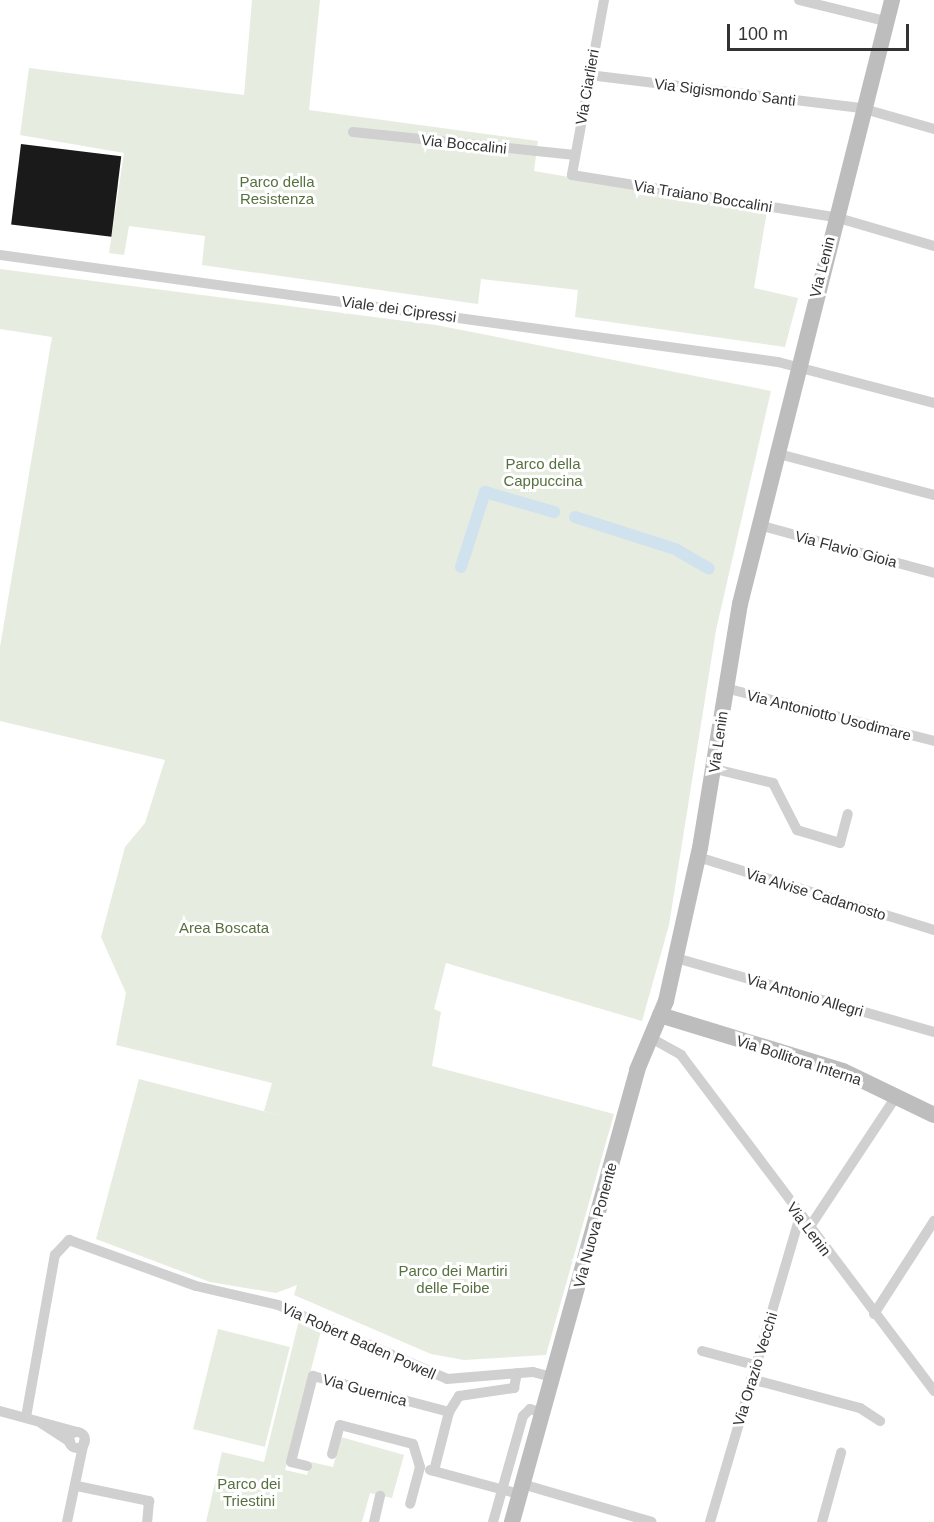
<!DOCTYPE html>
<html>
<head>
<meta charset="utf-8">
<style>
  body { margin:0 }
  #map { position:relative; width:934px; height:1522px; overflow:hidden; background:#fff; font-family:Arial,sans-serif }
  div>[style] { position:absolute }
  .green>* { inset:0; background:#e6ecdf; transform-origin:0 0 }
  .canal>* { height:12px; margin:-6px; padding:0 6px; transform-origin:6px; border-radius:6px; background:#cfe2ee }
  .building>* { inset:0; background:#1a1a1a; transform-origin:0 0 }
  .street>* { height:10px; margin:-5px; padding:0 5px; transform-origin:5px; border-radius:5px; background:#d0d0d0 }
  .street>.ring { margin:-5px; padding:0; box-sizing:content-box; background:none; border:10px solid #d0d0d0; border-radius:50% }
  .secondary>* { height:16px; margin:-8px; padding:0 8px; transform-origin:8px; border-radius:8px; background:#bdbdbd }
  span { translate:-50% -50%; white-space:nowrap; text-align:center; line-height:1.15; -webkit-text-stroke:6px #fff; paint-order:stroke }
  .street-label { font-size:15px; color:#333 }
  .park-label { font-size:15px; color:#56703f }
  .scale { position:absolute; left:727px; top:24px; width:182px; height:27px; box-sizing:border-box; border:3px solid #333; border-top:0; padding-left:8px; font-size:18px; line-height:21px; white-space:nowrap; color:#333; -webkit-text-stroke:4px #fff; paint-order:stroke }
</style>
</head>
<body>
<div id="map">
  <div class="green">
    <i style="clip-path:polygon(252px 0,320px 0,309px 110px,538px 141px,534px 171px,767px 211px,754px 288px,798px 298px,785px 347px,575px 317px,578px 290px,481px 279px,478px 304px,202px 265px,205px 236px,129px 226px,124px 255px,109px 253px,124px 153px,20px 135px,29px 68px,244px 95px)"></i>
    <i style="clip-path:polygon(0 269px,436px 325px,771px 391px,716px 630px,669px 925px,642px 1021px,446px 963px,434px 1009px,441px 1012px,432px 1066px,614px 1114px,546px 1355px,464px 1360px,431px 1354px,294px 1295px,297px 1285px,276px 1293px,210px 1282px,96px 1239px,139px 1079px,290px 1118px,264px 1111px,272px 1083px,116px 1045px,126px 993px,101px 937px,125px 847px,145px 823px,165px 760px,0 721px,0 647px,52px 337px,0 329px)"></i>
    <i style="clip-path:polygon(299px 1320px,321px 1331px,285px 1470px,307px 1475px,311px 1462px,333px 1467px,341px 1437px,404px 1455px,392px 1498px,370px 1493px,362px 1522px,206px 1522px,222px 1452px,264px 1462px)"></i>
    <i style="left:218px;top:1329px;width:74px;height:103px;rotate:14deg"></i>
  </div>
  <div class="canal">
    <i style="left:575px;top:517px;width:105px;rotate:17.7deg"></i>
    <i style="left:675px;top:549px;width:39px;rotate:30deg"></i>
    <i style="left:461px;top:567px;width:79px;rotate:-72.3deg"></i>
    <i style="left:485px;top:492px;width:72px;rotate:16.2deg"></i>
  </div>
  <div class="building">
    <i style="left:21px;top:144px;width:101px;height:81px;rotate:7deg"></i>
  </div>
  <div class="street">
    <i style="left:604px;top:0;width:178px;rotate:100.4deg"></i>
    <i style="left:572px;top:175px;width:266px;rotate:9.1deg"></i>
    <i style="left:835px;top:217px;width:103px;rotate:16.3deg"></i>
    <i style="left:799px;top:0;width:89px;rotate:13.7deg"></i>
    <i style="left:589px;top:75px;width:274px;rotate:6.9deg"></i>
    <i style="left:861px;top:108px;width:76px;rotate:16deg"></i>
    <i style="left:353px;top:132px;width:223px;rotate:5.9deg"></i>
    <i style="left:0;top:255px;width:785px;rotate:7.83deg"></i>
    <i style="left:778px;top:362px;width:161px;rotate:14.7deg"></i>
    <i style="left:775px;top:453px;width:164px;rotate:14.8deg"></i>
    <i style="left:759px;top:525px;width:181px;rotate:15.3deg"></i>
    <i style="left:725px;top:688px;width:216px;rotate:14.2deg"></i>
    <i style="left:715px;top:769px;width:60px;rotate:13.6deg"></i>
    <i style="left:773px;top:783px;width:53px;rotate:62.9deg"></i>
    <i style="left:797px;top:830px;width:45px;rotate:16.8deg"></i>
    <i style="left:840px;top:843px;width:30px;rotate:-75deg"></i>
    <i style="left:698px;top:857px;width:247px;rotate:17.2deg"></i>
    <i style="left:676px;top:958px;width:268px;rotate:16deg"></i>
    <i style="left:649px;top:1037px;width:37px;rotate:29deg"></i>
    <i style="left:681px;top:1055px;width:421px;rotate:53deg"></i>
    <i style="left:809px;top:1228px;width:159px;rotate:-56.5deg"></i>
    <i style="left:874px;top:1314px;width:111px;rotate:-57.2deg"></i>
    <i style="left:702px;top:1351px;width:55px;rotate:14.8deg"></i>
    <i style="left:751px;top:1379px;width:113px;rotate:14.9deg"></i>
    <i style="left:860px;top:1408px;width:24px;rotate:33deg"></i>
    <i style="left:0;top:1411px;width:80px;rotate:15.3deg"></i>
    <i style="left:449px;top:1412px;width:19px;rotate:-58deg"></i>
    <i style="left:459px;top:1396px;width:56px;rotate:-8.3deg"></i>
    <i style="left:514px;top:1388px;width:15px;rotate:-79deg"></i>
    <i style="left:26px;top:1417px;width:165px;rotate:-79.9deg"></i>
    <i style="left:55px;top:1255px;width:21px;rotate:-47deg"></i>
    <i style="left:69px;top:1240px;width:135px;rotate:19.9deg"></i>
    <i style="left:196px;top:1286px;width:84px;rotate:13deg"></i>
    <i style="left:278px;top:1305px;width:184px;rotate:23.6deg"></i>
    <i style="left:447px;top:1379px;width:86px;rotate:-4.7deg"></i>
    <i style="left:533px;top:1372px;width:20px;rotate:15deg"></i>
    <i style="left:41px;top:1423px;width:35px;rotate:33deg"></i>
    <i class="ring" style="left:69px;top:1432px;width:6px;height:6px"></i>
    <i style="left:332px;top:1454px;width:30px;rotate:-75deg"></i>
    <i style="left:340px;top:1425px;width:75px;rotate:14.6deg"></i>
    <i style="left:413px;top:1444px;width:24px;rotate:73deg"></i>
    <i style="left:420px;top:1467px;width:38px;rotate:105deg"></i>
    <i style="left:307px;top:1466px;width:16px;rotate:-166deg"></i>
    <i style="left:291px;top:1462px;width:89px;rotate:-75.7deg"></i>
    <i style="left:313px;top:1376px;width:141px;rotate:14.8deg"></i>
    <i style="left:449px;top:1412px;width:61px;rotate:104.3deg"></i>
    <i style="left:430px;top:1470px;width:92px;rotate:15.1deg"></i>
    <i style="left:522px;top:1484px;width:135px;rotate:16.3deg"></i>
    <i style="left:77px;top:1486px;width:74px;rotate:11.8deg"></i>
    <i style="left:149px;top:1501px;width:21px;rotate:95deg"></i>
    <i style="left:67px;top:1522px;width:83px;rotate:-78.1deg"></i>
    <i style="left:374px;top:1522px;width:27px;rotate:-77deg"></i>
    <i style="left:493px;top:1522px;width:110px;rotate:-74.2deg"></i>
    <i style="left:523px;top:1416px;width:10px;rotate:-45deg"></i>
    <i style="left:530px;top:1409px;width:13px;rotate:18deg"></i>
    <i style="left:710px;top:1522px;width:318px;rotate:-73.6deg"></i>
    <i style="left:822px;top:1522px;width:72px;rotate:-74.6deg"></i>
  </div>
  <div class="secondary">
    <i style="left:660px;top:1015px;width:191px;rotate:17deg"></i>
    <i style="left:843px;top:1071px;width:101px;rotate:25.8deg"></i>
    <i style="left:512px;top:1522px;width:469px;rotate:-74.5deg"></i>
    <i style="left:637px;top:1070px;width:75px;rotate:-67.2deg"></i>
    <i style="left:666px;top:1001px;width:157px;rotate:-77.5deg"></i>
    <i style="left:700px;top:848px;width:247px;rotate:-80.7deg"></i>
    <i style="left:740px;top:604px;width:623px;rotate:-75.87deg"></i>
  </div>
  <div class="street-label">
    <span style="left:587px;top:87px;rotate:-80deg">Via Ciarlieri</span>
    <span style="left:725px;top:92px;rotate:7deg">Via Sigismondo Santi</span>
    <span style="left:464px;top:144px;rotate:6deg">Via Boccalini</span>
    <span style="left:703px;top:196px;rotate:9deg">Via Traiano Boccalini</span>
    <span style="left:822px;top:267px;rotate:-76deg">Via Lenin</span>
    <span style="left:399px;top:309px;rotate:8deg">Viale dei Cipressi</span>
    <span style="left:846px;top:549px;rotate:15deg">Via Flavio Gioia</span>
    <span style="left:829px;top:715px;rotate:14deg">Via Antoniotto Usodimare</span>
    <span style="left:718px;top:742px;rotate:-82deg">Via Lenin</span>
    <span style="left:816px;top:894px;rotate:17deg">Via Alvise Cadamosto</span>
    <span style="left:805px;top:995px;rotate:16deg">Via Antonio Allegri</span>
    <span style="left:799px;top:1060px;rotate:18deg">Via Bollitora Interna</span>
    <span style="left:595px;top:1225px;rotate:-75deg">Via Nuova Ponente</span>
    <span style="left:809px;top:1229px;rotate:53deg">Via Lenin</span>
    <span style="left:359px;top:1341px;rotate:24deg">Via Robert Baden Powell</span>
    <span style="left:755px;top:1369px;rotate:-73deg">Via Orazio Vecchi</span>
    <span style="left:365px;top:1390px;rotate:15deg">Via Guernica</span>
  </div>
  <div class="park-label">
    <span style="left:277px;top:190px">Parco della<br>Resistenza</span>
    <span style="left:543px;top:472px">Parco della<br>Cappuccina</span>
    <span style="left:224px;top:928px">Area Boscata</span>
    <span style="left:453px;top:1279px">Parco dei Martiri<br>delle Foibe</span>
    <span style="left:249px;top:1492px">Parco dei<br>Triestini</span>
  </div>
  <div class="scale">100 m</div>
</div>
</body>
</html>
